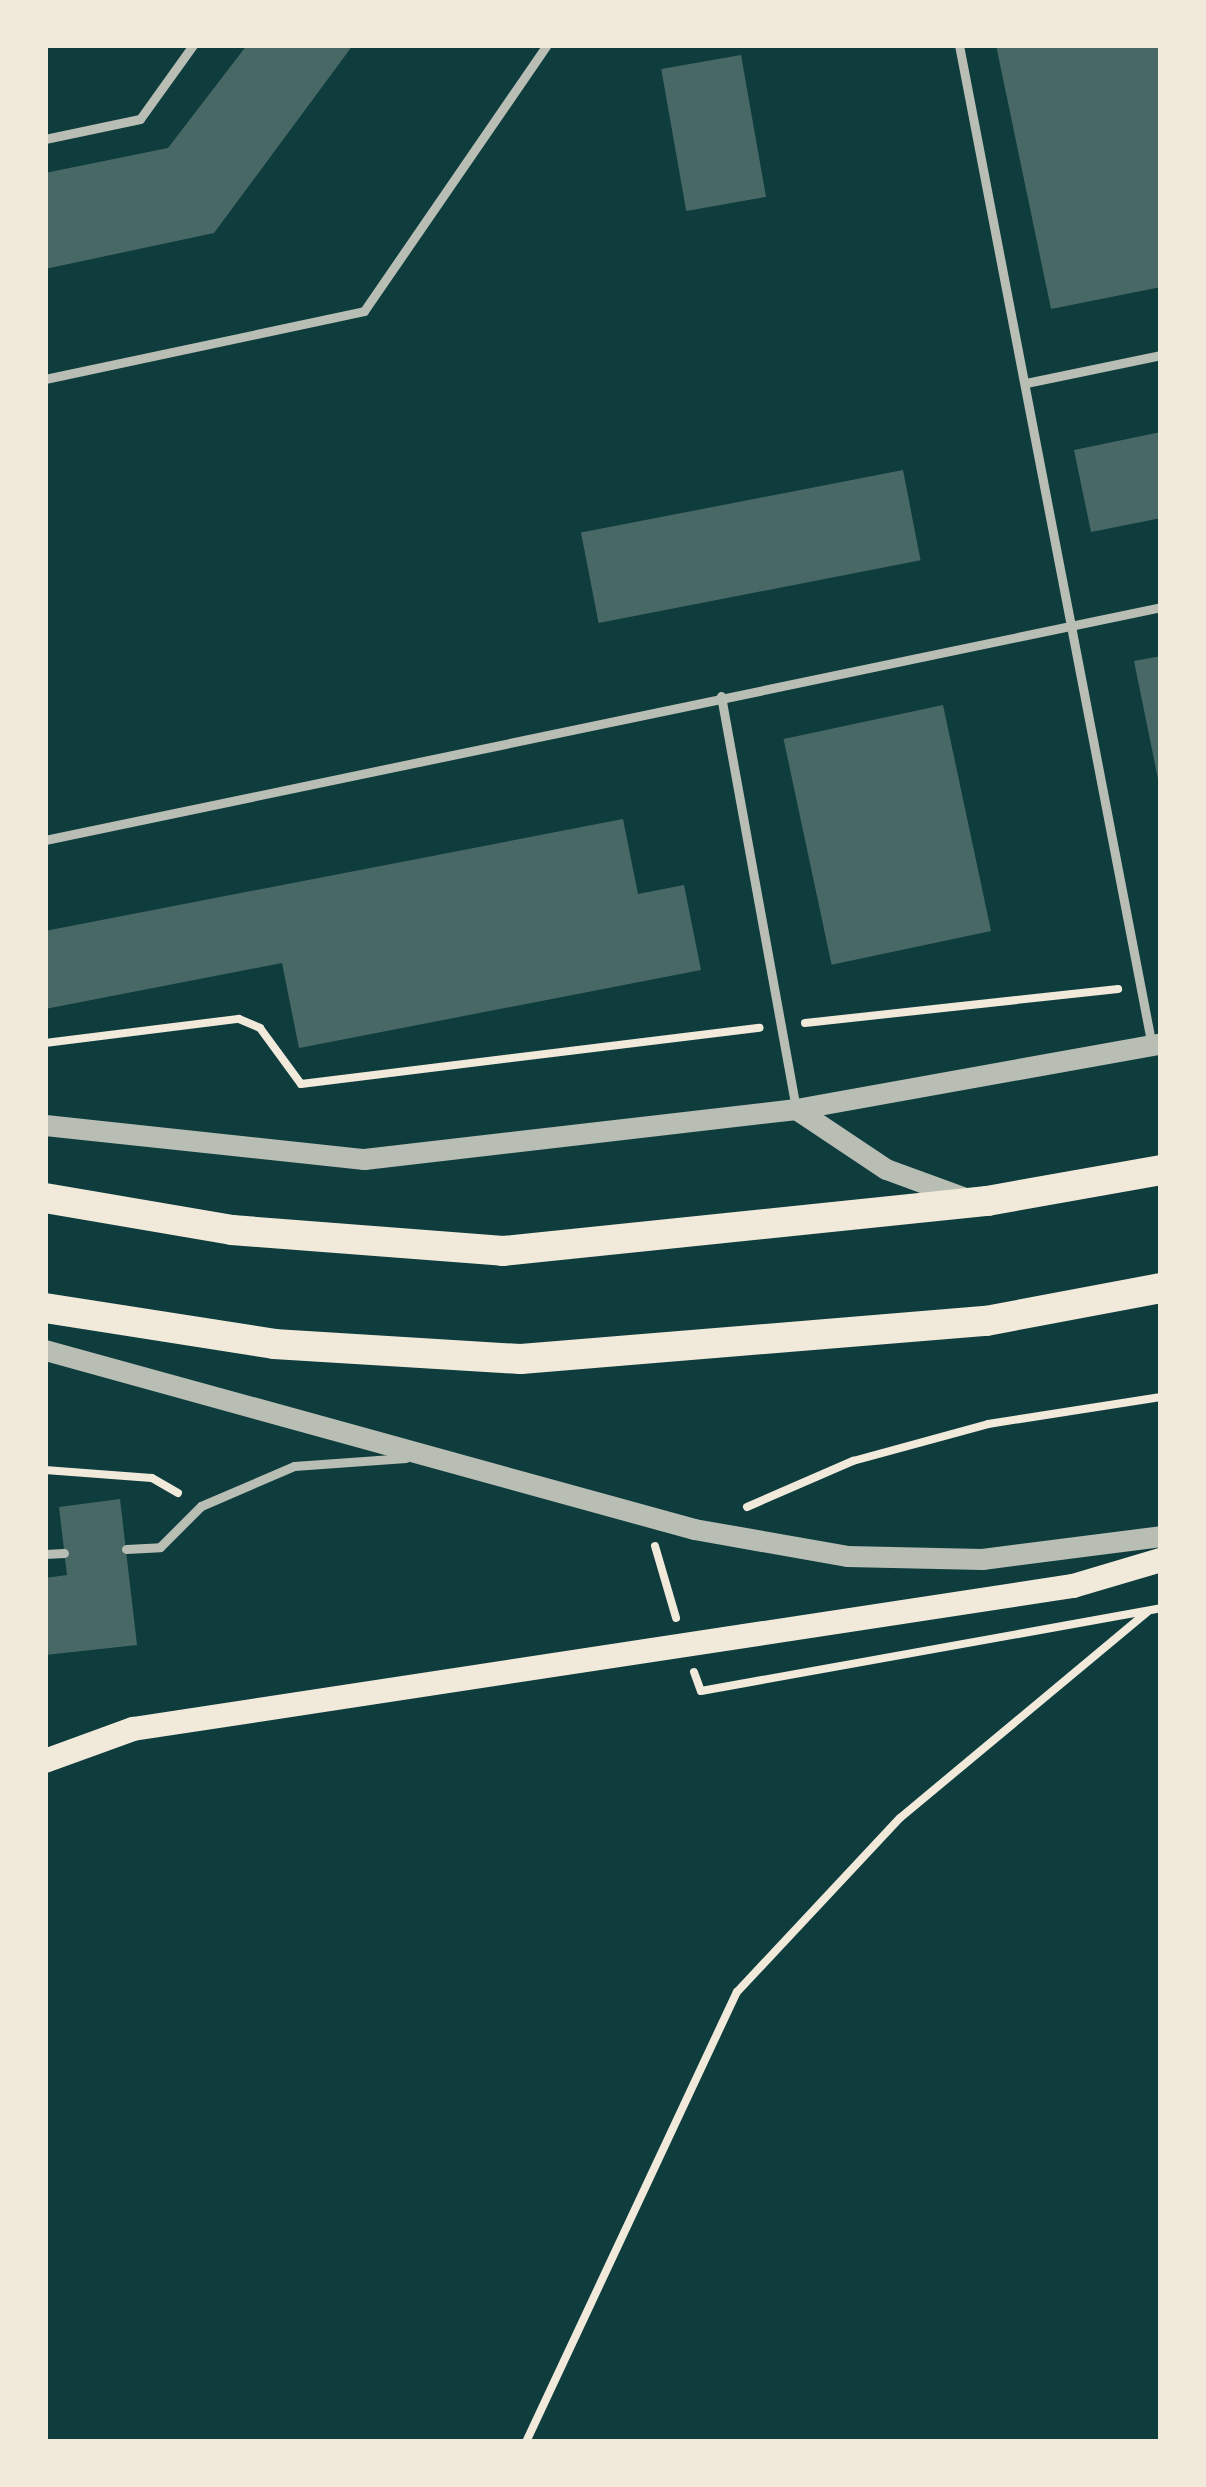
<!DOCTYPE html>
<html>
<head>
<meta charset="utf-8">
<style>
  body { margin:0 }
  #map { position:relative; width:1206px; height:2487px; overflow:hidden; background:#0f3d3e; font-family:"Alegreya Sans",sans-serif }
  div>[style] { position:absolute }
  .building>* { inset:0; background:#486865; transform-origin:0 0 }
  .path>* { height:8px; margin:-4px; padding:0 4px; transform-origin:4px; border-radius:4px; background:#f1e9da }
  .service>* { height:9px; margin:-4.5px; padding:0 4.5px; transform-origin:4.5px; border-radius:4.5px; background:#b8beb3 }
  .tertiary>* { height:21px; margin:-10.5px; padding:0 10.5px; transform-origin:10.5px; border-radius:10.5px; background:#b8beb3 }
  .secondary>* { height:24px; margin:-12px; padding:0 12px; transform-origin:12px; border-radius:12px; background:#f1e9da }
  .primary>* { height:30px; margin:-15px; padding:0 15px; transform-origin:15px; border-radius:15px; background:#f1e9da }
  span { translate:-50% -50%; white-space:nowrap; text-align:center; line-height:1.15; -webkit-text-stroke:9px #f1e9da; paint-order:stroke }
  .frame { position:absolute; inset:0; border:48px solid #f1e9da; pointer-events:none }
</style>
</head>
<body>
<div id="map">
  <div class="building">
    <i style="clip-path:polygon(247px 45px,353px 45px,214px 233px,45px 269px,45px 173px,168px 148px)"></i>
    <i style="clip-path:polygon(996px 45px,1161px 45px,1161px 287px,1051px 309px)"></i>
    <i style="left:741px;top:55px;width:144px;height:81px;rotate:80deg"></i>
    <i style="clip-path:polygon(1161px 432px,1161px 518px,1091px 532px,1074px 450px)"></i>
    <i style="left:903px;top:470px;width:92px;height:328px;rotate:79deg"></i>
    <i style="clip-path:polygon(1161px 656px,1161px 784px,1159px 784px,1134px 661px)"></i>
    <i style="left:943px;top:705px;width:231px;height:163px;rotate:78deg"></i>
    <i style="clip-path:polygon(623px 819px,638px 894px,684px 885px,701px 970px,299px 1048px,282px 963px,45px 1009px,45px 931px)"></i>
    <i style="clip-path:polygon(120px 1499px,137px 1645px,45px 1655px,45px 1578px,67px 1575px,59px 1507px)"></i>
  </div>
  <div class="path">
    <i style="left:805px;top:1023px;width:315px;rotate:-6.2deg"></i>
    <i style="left:45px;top:1043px;width:195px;rotate:-7.1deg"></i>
    <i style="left:239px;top:1019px;width:23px;rotate:23deg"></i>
    <i style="left:260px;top:1028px;width:69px;rotate:53.8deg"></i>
    <i style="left:301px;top:1084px;width:462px;rotate:-7deg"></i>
    <i style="left:45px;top:1470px;width:107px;rotate:4.3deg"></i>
    <i style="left:152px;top:1478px;width:30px;rotate:30deg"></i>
    <i style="left:747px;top:1507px;width:116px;rotate:-23.5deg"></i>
    <i style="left:853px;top:1461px;width:140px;rotate:-15.3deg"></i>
    <i style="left:988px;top:1424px;width:175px;rotate:-8.9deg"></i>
    <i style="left:655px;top:1546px;width:75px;rotate:73.7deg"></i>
    <i style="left:694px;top:1672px;width:20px;rotate:70deg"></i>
    <i style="left:701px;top:1691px;width:467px;rotate:-10.2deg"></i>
    <i style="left:526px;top:2442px;width:497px;rotate:-64.9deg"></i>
    <i style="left:737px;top:1992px;width:238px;rotate:-46.9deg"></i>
    <i style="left:900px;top:1818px;width:322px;rotate:-39.8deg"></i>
  </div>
  <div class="service">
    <i style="left:959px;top:45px;width:1014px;rotate:79.09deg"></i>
    <i style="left:45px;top:139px;width:97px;rotate:-11.9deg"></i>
    <i style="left:140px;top:119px;width:91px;rotate:-54.4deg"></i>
    <i style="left:45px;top:379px;width:326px;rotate:-12deg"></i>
    <i style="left:364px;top:311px;width:323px;rotate:-55.5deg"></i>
    <i style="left:1026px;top:383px;width:138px;rotate:-11.7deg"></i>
    <i style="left:721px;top:696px;width:420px;rotate:79.7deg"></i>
    <i style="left:45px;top:840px;width:1140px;rotate:-11.79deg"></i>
    <i style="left:126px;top:1549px;width:34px;rotate:-3deg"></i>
    <i style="left:160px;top:1547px;width:58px;rotate:-45deg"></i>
    <i style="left:201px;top:1506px;width:101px;rotate:-23.3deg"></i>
    <i style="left:294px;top:1466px;width:112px;rotate:-4.1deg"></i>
    <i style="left:45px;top:1554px;width:19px;rotate:-3deg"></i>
  </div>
  <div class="tertiary">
    <i style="left:796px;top:1109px;width:108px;rotate:33.7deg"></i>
    <i style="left:886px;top:1169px;width:81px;rotate:20.2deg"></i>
    <i style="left:45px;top:1125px;width:321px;rotate:6.1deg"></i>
    <i style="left:364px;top:1159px;width:435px;rotate:-6.6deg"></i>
    <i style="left:796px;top:1109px;width:371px;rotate:-10.2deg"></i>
    <i style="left:45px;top:1350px;width:673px;rotate:15.42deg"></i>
    <i style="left:694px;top:1529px;width:155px;rotate:10deg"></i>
    <i style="left:847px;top:1556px;width:135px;rotate:1.3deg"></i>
    <i style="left:982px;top:1559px;width:180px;rotate:-7.3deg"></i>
  </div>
  <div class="secondary">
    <i style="left:45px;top:1761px;width:94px;rotate:-20deg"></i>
    <i style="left:133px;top:1729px;width:951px;rotate:-8.65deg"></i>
    <i style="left:1073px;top:1586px;width:92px;rotate:-16.5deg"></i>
  </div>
  <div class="primary">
    <i style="left:45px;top:1198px;width:190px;rotate:9.7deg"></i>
    <i style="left:232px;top:1230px;width:272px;rotate:4.4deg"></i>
    <i style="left:503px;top:1251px;width:487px;rotate:-5.9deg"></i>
    <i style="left:987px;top:1201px;width:177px;rotate:-10.1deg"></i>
    <i style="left:45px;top:1308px;width:232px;rotate:8.9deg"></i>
    <i style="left:274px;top:1344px;width:247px;rotate:3.5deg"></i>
    <i style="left:521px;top:1359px;width:467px;rotate:-4.7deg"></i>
    <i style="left:986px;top:1321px;width:178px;rotate:-10.7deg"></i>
  </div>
  <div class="frame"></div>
</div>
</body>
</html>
